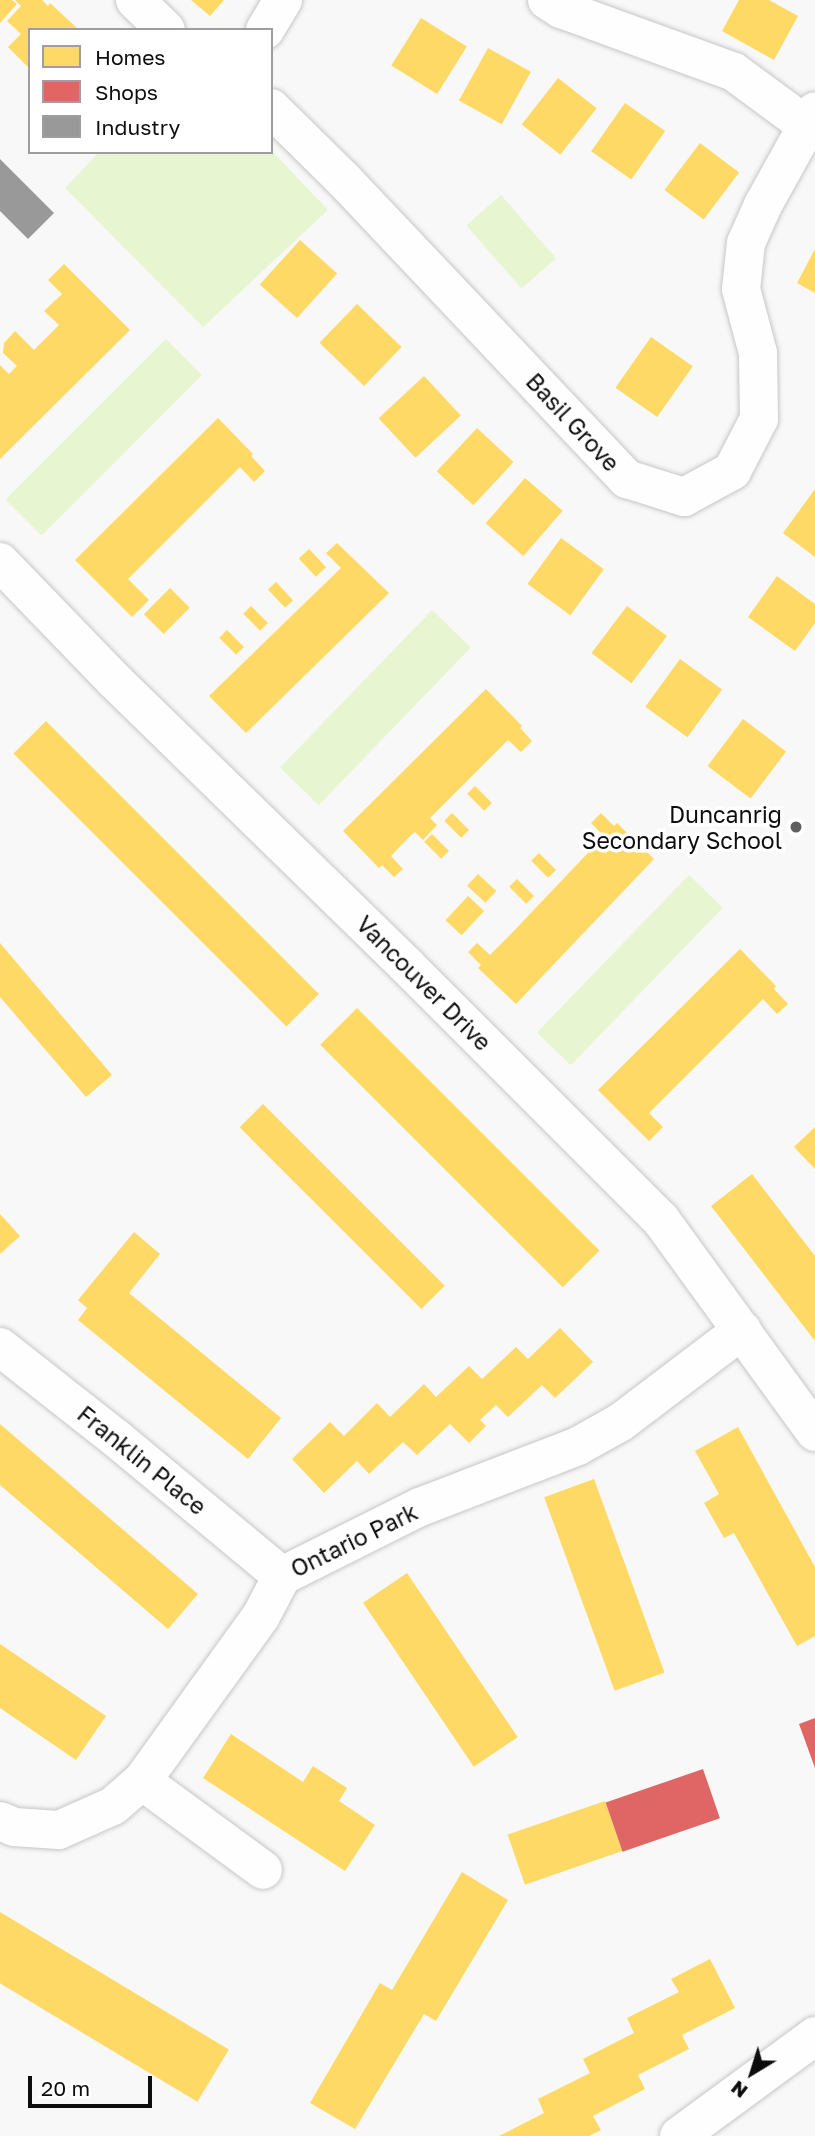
<!DOCTYPE html>
<html>
<head>
<meta charset="utf-8">
<style>
  body { margin:0 }
  #map { position:relative; width:815px; height:2136px; overflow:hidden; background:#f8f8f8; font-family:"Golos Text",sans-serif }
  div>[style] { position:absolute }
  .green>* { inset:0; background:#e8f5d1; transform-origin:0 0 }
  .homes>* { inset:0; background:#ffd966; transform-origin:0 0 }
  .shops>* { inset:0; background:#e06666; transform-origin:0 0 }
  .industry>* { inset:0; background:#999 }
  .roads { filter:drop-shadow(0 0 2px #c6c7c7) drop-shadow(0 0 2px #c6c7c7) }
  .street>* { height:38px; margin:-19px; padding:0 19px; transform-origin:19px; border-radius:19px; background:#fefefe }
  .dots>* { width:19px; height:19px; translate:-50% -50%; box-sizing:border-box; border:4px solid #fff; border-radius:50% }
  span { translate:-50% -50%; white-space:nowrap; text-align:center; line-height:1.15; -webkit-text-stroke:7px #fff; paint-order:stroke }
  .street-label { font-size:23px; color:#0d0d0d }
  .poi-label { font-size:23px; color:#0d0d0d }
  .right { translate:-100% -50%; text-align:right }
  .legend { position:absolute; left:28px; top:28px; width:245px; height:126px; box-sizing:border-box; background:#fff; border:2px solid #9e9e9e; margin:0; padding:9px 12px; list-style:none; font-size:21px; color:#0d0d0d }
  .legend li { display:flex; align-items:center; gap:14px; height:35px }
  .legend b { width:35px; border:2px solid #9e9e9e }
  .north { position:absolute; left:717px; top:2038px; width:70px; height:70px; -webkit-text-stroke:5px #fff; paint-order:stroke; rotate:218deg; font-size:19px; font-weight:700; line-height:28px; text-align:center; color:#0d0d0d }
  .north::after { content:''; display:block; margin:auto; width:24px; height:32px; background:#0d0d0d; clip-path:polygon(50% 0,100% 100%,50% 72%,0 100%) }
  .scale { position:absolute; left:28px; top:2076px; width:124px; height:32px; box-sizing:border-box; border:4px solid #0d0d0d; border-top:0; padding-left:9px; font-size:21px; line-height:24px; white-space:nowrap; color:#0d0d0d; -webkit-text-stroke:5px #fff; paint-order:stroke }
</style>
</head>
<body>
<div id="map">
  <div class="green">
    <i style="clip-path:polygon(271px 150px,328px 210px,203px 327px,65px 188px,99px 152px)"></i>
    <i style="left:501px;top:195px;width:84px;height:46px;rotate:49deg"></i>
    <i style="left:166px;top:339px;width:51px;height:227px;rotate:45deg"></i>
    <i style="left:432px;top:610px;width:54px;height:219px;rotate:44deg"></i>
    <i style="left:689px;top:875px;width:47px;height:219px;rotate:44deg"></i>
  </div>
  <div class="homes">
    <i style="clip-path:polygon(0 0,12px 0,17px 4px,0 23px)"></i>
    <i style="clip-path:polygon(15px 0,42px 0,48px 6px,50px 3px,79px 30px,30px 30px,30px 69px,8px 47px,21px 34px,7px 21px,21px 6px)"></i>
    <i style="clip-path:polygon(191px 0,224px 0,210px 16px)"></i>
    <i style="clip-path:polygon(739px 0,769px 0,798px 16px,774px 60px,722px 31px)"></i>
    <i style="left:421px;top:18px;width:54px;height:56px;rotate:32deg"></i>
    <i style="left:488px;top:48px;width:49px;height:60px;rotate:29deg"></i>
    <i style="left:558px;top:78px;width:49px;height:59px;rotate:38deg"></i>
    <i style="left:625px;top:103px;width:49px;height:59px;rotate:35deg"></i>
    <i style="left:700px;top:143px;width:49px;height:59px;rotate:37deg"></i>
    <i style="left:300px;top:240px;width:50px;height:60px;rotate:42deg"></i>
    <i style="clip-path:polygon(815px 249px,815px 293px,797px 283px)"></i>
    <i style="clip-path:polygon(64px 264px,130px 330px,0 459px,0 365px,9px 374px,17px 366px,3px 353px,4px 343px,15px 331px,34px 350px,59px 325px,44px 311px,62px 294px,48px 280px)"></i>
    <i style="left:357px;top:304px;width:62px;height:54px;rotate:44deg"></i>
    <i style="left:651px;top:337px;width:51px;height:62px;rotate:35deg"></i>
    <i style="left:424px;top:376px;width:54px;height:62px;rotate:47deg"></i>
    <i style="clip-path:polygon(218px 418px,253px 454px,251px 456px,265px 471px,254px 482px,240px 467px,128px 579px,149px 600px,132px 617px,75px 560px)"></i>
    <i style="left:477px;top:428px;width:50px;height:59px;rotate:43deg"></i>
    <i style="left:525px;top:478px;width:50px;height:60px;rotate:41deg"></i>
    <i style="clip-path:polygon(815px 489px,815px 557px,783px 533px)"></i>
    <i style="left:561px;top:538px;width:53px;height:57px;rotate:36deg"></i>
    <i style="clip-path:polygon(337px 543px,389px 593px,246px 733px,209px 696px,341px 568px,326px 553px)"></i>
    <i style="left:309px;top:549px;width:25px;height:14px;rotate:47deg"></i>
    <i style="clip-path:polygon(777px 576px,815px 604px,815px 623px,795px 651px,748px 617px)"></i>
    <i style="left:276px;top:582px;width:25px;height:11px;rotate:47deg"></i>
    <i style="left:170px;top:588px;width:28px;height:37px;rotate:45deg"></i>
    <i style="left:251px;top:606px;width:24px;height:11px;rotate:45deg"></i>
    <i style="left:627px;top:606px;width:50px;height:59px;rotate:37deg"></i>
    <i style="left:227px;top:630px;width:24px;height:11px;rotate:45deg"></i>
    <i style="left:680px;top:659px;width:52px;height:59px;rotate:36deg"></i>
    <i style="clip-path:polygon(486px 689px,522px 726px,520px 728px,532px 741px,521px 752px,508px 740px,430px 818px,437px 825px,423px 840px,415px 832px,411px 835px,391px 856px,403px 869px,394px 877px,382px 865px,379px 868px,343px 831px)"></i>
    <i style="left:743px;top:719px;width:54px;height:59px;rotate:37deg"></i>
    <i style="left:46px;top:721px;width:386px;height:46px;rotate:45deg"></i>
    <i style="left:475px;top:786px;width:24px;height:11px;rotate:45deg"></i>
    <i style="left:452px;top:813px;width:24px;height:11px;rotate:45deg"></i>
    <i style="clip-path:polygon(601px 813px,614px 826px,617px 823px,654px 859px,516px 1004px,478px 968px,481px 965px,468px 952px,477px 943px,490px 955px,510px 935px,604px 836px,591px 823px)"></i>
    <i style="left:432px;top:834px;width:24px;height:11px;rotate:45deg"></i>
    <i style="left:539px;top:853px;width:24px;height:11px;rotate:45deg"></i>
    <i style="left:478px;top:874px;width:25px;height:16px;rotate:43deg"></i>
    <i style="left:517px;top:879px;width:24px;height:11px;rotate:45deg"></i>
    <i style="left:468px;top:896px;width:22px;height:33px;rotate:43deg"></i>
    <i style="clip-path:polygon(0 943px,112px 1075px,86px 1097px,0 997px)"></i>
    <i style="clip-path:polygon(740px 949px,776px 986px,774px 989px,788px 1004px,777px 1014px,763px 999px,649px 1113px,663px 1127px,649px 1141px,598px 1090px)"></i>
    <i style="left:357px;top:1008px;width:343px;height:52px;rotate:45deg"></i>
    <i style="left:263px;top:1104px;width:257px;height:33px;rotate:45deg"></i>
    <i style="clip-path:polygon(815px 1127px,815px 1169px,794px 1147px)"></i>
    <i style="clip-path:polygon(752px 1174px,815px 1256px,815px 1341px,711px 1206px)"></i>
    <i style="clip-path:polygon(0 1214px,20px 1236px,0 1254px)"></i>
    <i style="clip-path:polygon(134px 1232px,160px 1254px,129px 1293px,281px 1418px,248px 1459px,78px 1320px,87px 1308px,78px 1300px)"></i>
    <i style="clip-path:polygon(560px 1328px,593px 1362px,555px 1398px,542px 1385px,508px 1417px,496px 1405px,480px 1420px,486px 1426px,469px 1443px,450px 1424px,417px 1455px,403px 1442px,369px 1474px,357px 1461px,324px 1493px,292px 1459px,330px 1422px,344px 1436px,377px 1403px,390px 1417px,424px 1384px,436px 1397px,469px 1366px,482px 1379px,516px 1347px,528px 1359px)"></i>
    <i style="clip-path:polygon(0 1424px,198px 1594px,168px 1629px,0 1485px)"></i>
    <i style="clip-path:polygon(738px 1427px,815px 1567px,815px 1636px,797px 1646px,734px 1533px,724px 1538px,704px 1503px,719px 1494px,695px 1451px)"></i>
    <i style="left:594px;top:1479px;width:206px;height:53px;rotate:70deg"></i>
    <i style="left:407px;top:1573px;width:198px;height:53px;rotate:56deg"></i>
    <i style="clip-path:polygon(0 1644px,106px 1716px,76px 1760px,0 1708px)"></i>
    <i style="clip-path:polygon(231px 1734px,303px 1782px,313px 1766px,347px 1788px,339px 1801px,375px 1825px,345px 1871px,203px 1778px)"></i>
    <i style="left:605px;top:1801px;width:53px;height:103px;rotate:71deg"></i>
    <i style="clip-path:polygon(462px 1872px,508px 1900px,436px 2021px,424px 2014px,355px 2129px,310px 2103px,380px 1983px,392px 1990px)"></i>
    <i style="left:0;top:1912px;width:267px;height:61px;rotate:31deg"></i>
    <i style="clip-path:polygon(710px 1959px,735px 2008px,682px 2035px,689px 2049px,638px 2075px,645px 2089px,593px 2116px,601px 2130px,589px 2136px,499px 2136px,544px 2113px,538px 2099px,590px 2073px,583px 2059px,634px 2033px,627px 2018px,679px 1992px,671px 1979px)"></i>
  </div>
  <div class="shops">
    <i style="clip-path:polygon(815px 1718px,815px 1768px,799px 1724px)"></i>
    <i style="left:703px;top:1769px;width:52px;height:103px;rotate:71deg"></i>
  </div>
  <div class="industry">
    <i style="clip-path:polygon(0 159px,54px 213px,28px 239px,0 211px)"></i>
  </div>
  <div class="roads">
    <div class="street">
      <i style="left:135px;top:0;width:43px;rotate:44.1deg"></i>
      <i style="left:547px;top:0;width:17px;rotate:33deg"></i>
      <i style="left:561px;top:9px;width:184px;rotate:20deg"></i>
      <i style="left:734px;top:72px;width:89px;rotate:36.4deg"></i>
      <i style="left:265px;top:30px;width:35px;rotate:-59deg"></i>
      <i style="left:271px;top:108px;width:103px;rotate:44.6deg"></i>
      <i style="left:344px;top:180px;width:412px;rotate:46.6deg"></i>
      <i style="left:627px;top:479px;width:60px;rotate:17.5deg"></i>
      <i style="left:684px;top:497px;width:55px;rotate:-28.4deg"></i>
      <i style="left:732px;top:471px;width:59px;rotate:-62.6deg"></i>
      <i style="left:759px;top:419px;width:66px;rotate:-90.9deg"></i>
      <i style="left:758px;top:353px;width:66px;rotate:-104.9deg"></i>
      <i style="left:741px;top:289px;width:46px;rotate:-83.8deg"></i>
      <i style="left:746px;top:243px;width:42px;rotate:-65.9deg"></i>
      <i style="left:763px;top:205px;width:107px;rotate:-61deg"></i>
      <i style="left:0;top:562px;width:164px;rotate:46deg"></i>
      <i style="left:114px;top:680px;width:409px;rotate:44.3deg"></i>
      <i style="left:407px;top:966px;width:359px;rotate:45deg"></i>
      <i style="left:661px;top:1220px;width:262px;rotate:54deg"></i>
      <i style="left:0;top:1347px;width:149px;rotate:38.2deg"></i>
      <i style="left:117px;top:1439px;width:214px;rotate:39.7deg"></i>
      <i style="left:142px;top:1781px;width:150px;rotate:36.3deg"></i>
      <i style="left:0;top:1821px;width:15px;rotate:23deg"></i>
      <i style="left:14px;top:1827px;width:45px;rotate:3.8deg"></i>
      <i style="left:59px;top:1830px;width:59px;rotate:-24deg"></i>
      <i style="left:113px;top:1806px;width:38px;rotate:-41deg"></i>
      <i style="left:142px;top:1781px;width:203px;rotate:-54.2deg"></i>
      <i style="left:261px;top:1616px;width:45px;rotate:-62.3deg"></i>
      <i style="left:282px;top:1576px;width:154px;rotate:-26.6deg"></i>
      <i style="left:420px;top:1507px;width:169px;rotate:-21.1deg"></i>
      <i style="left:578px;top:1446px;width:49px;rotate:-29.2deg"></i>
      <i style="left:621px;top:1422px;width:152px;rotate:-37.2deg"></i>
      <i style="left:679px;top:2136px;width:169px;rotate:-36.3deg"></i>
    </div>
  </div>
  <div class="dots">
    <i style="left:796px;top:827px;background:#5f5f5f"></i>
  </div>
  <div class="street-label">
    <span style="left:573px;top:422px;rotate:47deg">Basil Grove</span>
    <span style="left:424px;top:983px;rotate:45deg">Vancouver Drive</span>
    <span style="left:142px;top:1460px;rotate:39deg">Franklin Place</span>
    <span style="left:354px;top:1540px;rotate:-26deg">Ontario Park</span>
  </div>
  <div class="poi-label">
    <span class="right" style="left:782px;top:827px">Duncanrig<br>Secondary School</span>
  </div>
  <ul class="legend">
  <li><b style="height:19px;background:#ffd966"></b>Homes</li>
  <li><b style="height:19px;background:#e06666"></b>Shops</li>
  <li><b style="height:19px;background:#999"></b>Industry</li>
  </ul>
  <div class="north">N</div>
  <div class="scale">20 m</div>
</div>
</body>
</html>
